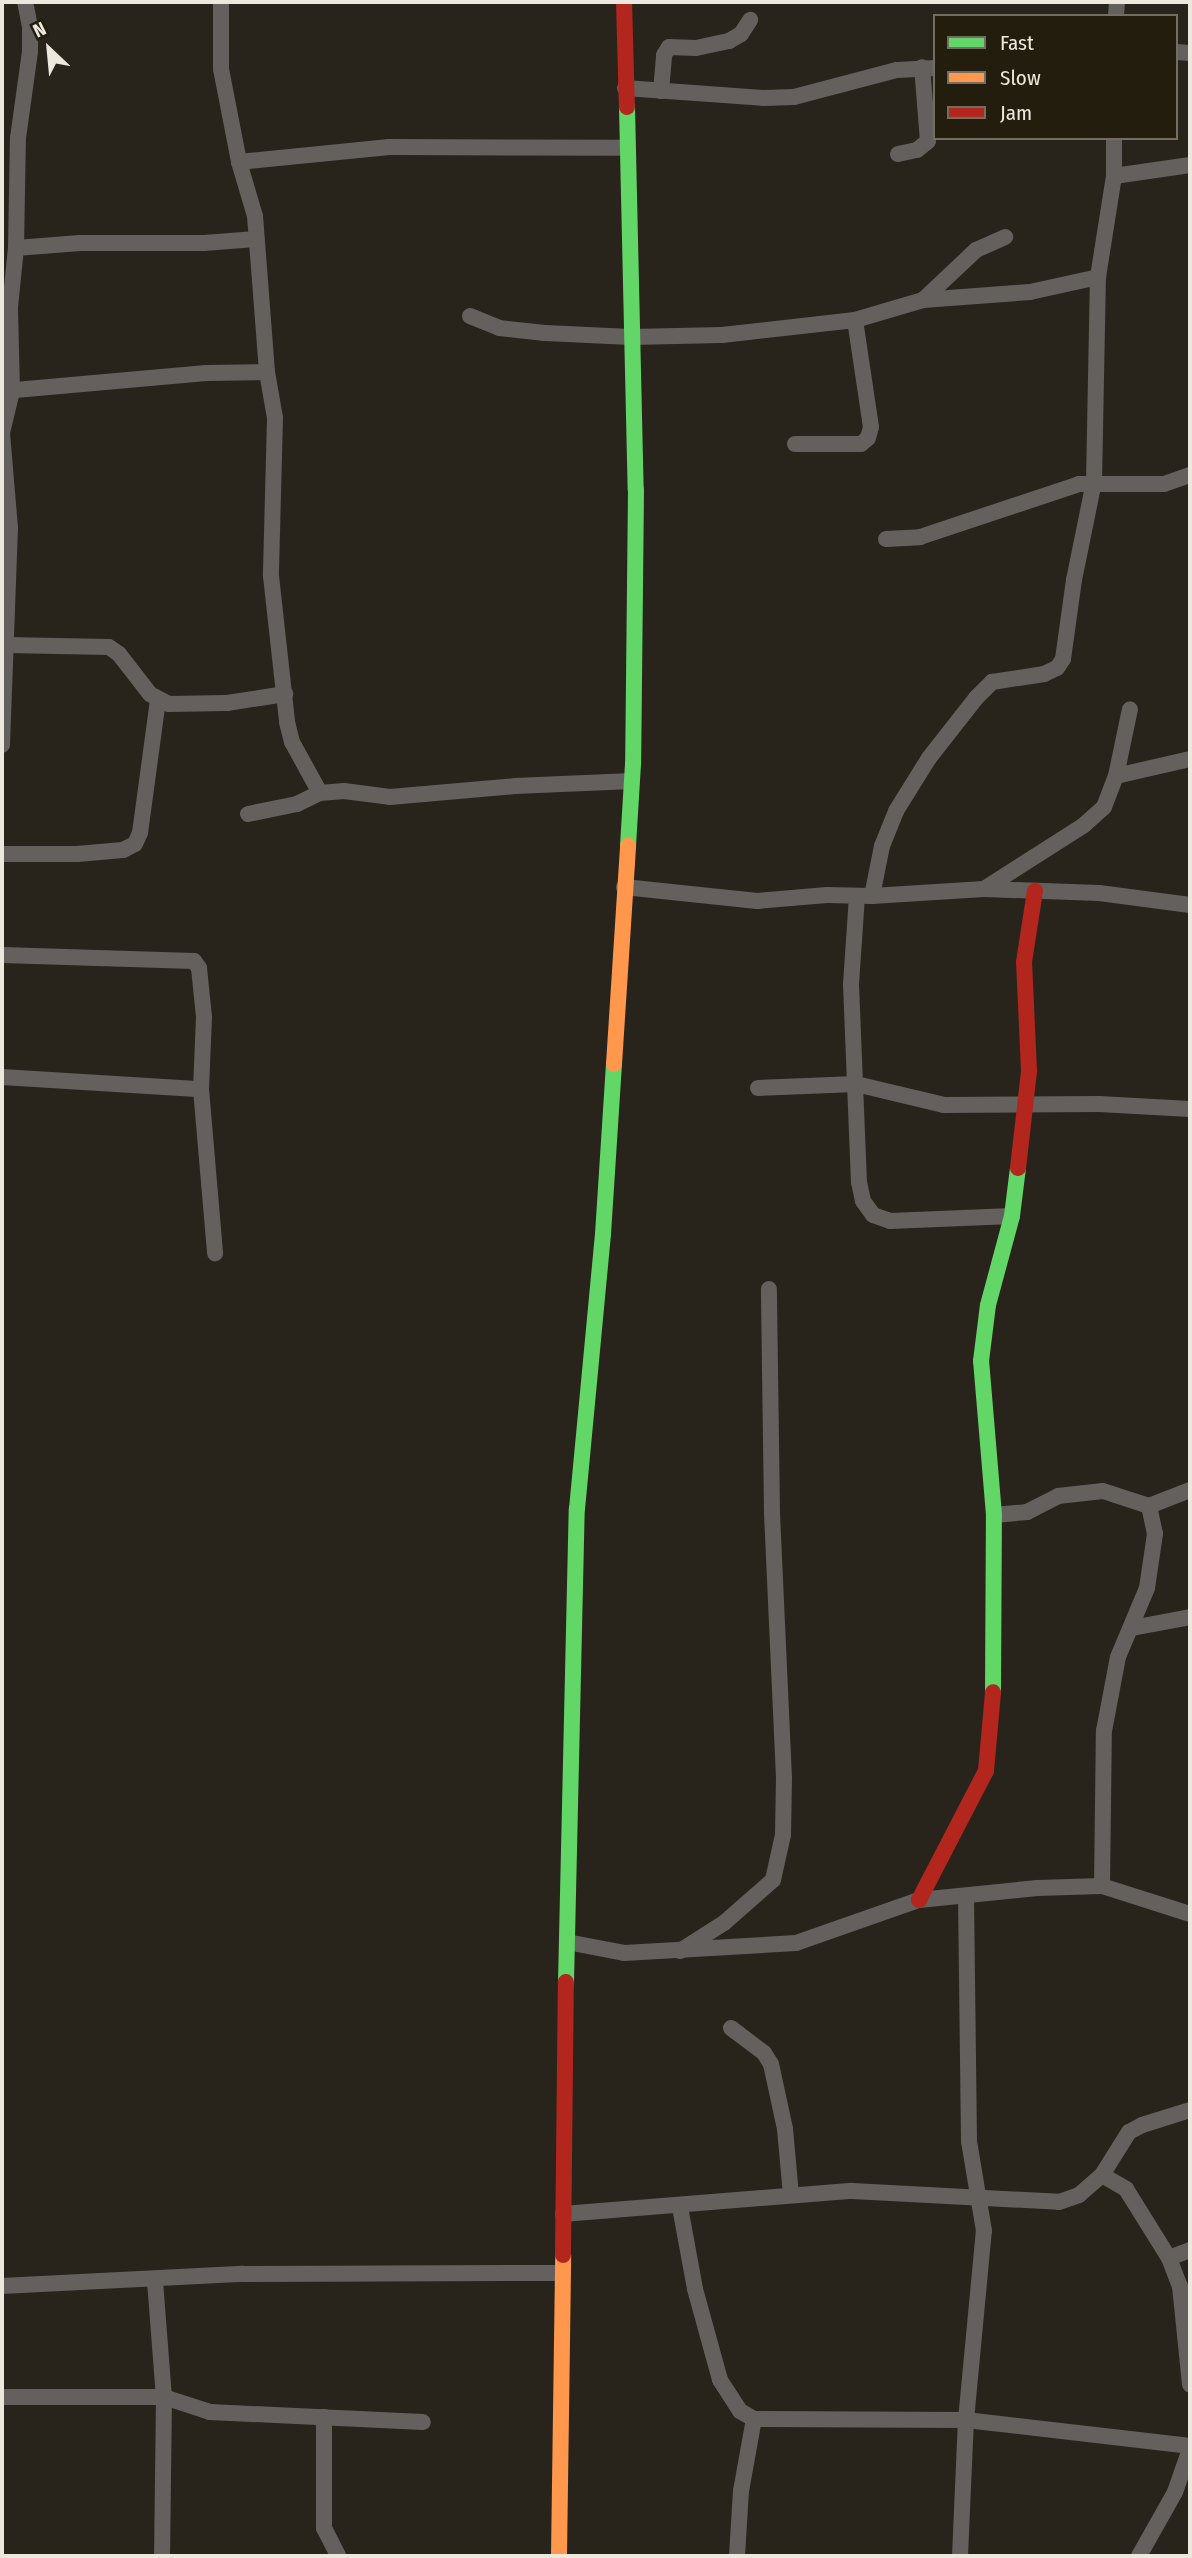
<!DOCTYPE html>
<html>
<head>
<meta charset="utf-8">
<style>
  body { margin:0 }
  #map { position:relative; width:1192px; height:2558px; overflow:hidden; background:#28241b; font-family:"Fira Sans Condensed",sans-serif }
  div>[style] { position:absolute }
  .street>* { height:16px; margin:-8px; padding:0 8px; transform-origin:8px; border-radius:8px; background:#63605e }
  .fast>* { height:16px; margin:-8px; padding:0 8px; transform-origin:8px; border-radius:8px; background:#63d668 }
  .slow>* { height:16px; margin:-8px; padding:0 8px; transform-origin:8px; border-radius:8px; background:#ff974d }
  .jam>* { height:16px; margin:-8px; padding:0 8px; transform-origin:8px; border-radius:8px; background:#b3261e }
  span { translate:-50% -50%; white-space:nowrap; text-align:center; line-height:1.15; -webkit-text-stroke:5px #231d0d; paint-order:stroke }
  .frame { position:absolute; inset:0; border:4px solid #ece8de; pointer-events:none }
  .legend { position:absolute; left:933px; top:14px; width:245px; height:126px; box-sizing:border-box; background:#231d0d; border:2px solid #736e61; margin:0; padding:9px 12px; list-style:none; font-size:21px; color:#ece8de }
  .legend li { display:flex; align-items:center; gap:14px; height:35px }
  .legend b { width:35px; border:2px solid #736e61 }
  .north { position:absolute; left:14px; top:14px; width:70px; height:70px; -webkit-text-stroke:5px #231d0d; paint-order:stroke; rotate:334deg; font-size:19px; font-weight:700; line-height:28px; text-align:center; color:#ece8de }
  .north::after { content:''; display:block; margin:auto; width:24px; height:32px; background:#ece8de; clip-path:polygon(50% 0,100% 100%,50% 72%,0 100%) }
</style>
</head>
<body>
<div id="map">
  <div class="street">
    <i style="left:221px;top:2px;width:67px;rotate:90deg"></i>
    <i style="left:221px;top:69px;width:95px;rotate:79deg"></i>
    <i style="left:239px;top:162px;width:56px;rotate:73.5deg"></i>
    <i style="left:255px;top:216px;width:156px;rotate:85.6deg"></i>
    <i style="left:267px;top:372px;width:47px;rotate:80.1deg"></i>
    <i style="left:275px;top:418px;width:158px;rotate:91.5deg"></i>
    <i style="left:271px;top:576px;width:147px;rotate:83.7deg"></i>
    <i style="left:287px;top:722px;width:21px;rotate:76deg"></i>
    <i style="left:292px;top:742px;width:58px;rotate:61.2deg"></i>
    <i style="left:1116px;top:16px;width:14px;rotate:-86deg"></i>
    <i style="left:1176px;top:52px;width:14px;rotate:4deg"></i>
    <i style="left:625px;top:88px;width:138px;rotate:4.1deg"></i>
    <i style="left:763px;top:98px;width:31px;rotate:-2deg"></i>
    <i style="left:794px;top:97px;width:106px;rotate:-14.7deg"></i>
    <i style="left:897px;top:70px;width:38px;rotate:-3deg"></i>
    <i style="left:661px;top:91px;width:36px;rotate:-85deg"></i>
    <i style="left:664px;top:55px;width:9px;rotate:-58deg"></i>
    <i style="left:669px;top:47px;width:27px;rotate:2deg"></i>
    <i style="left:696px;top:48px;width:34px;rotate:-12deg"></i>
    <i style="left:729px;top:41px;width:14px;rotate:-30deg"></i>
    <i style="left:741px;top:34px;width:17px;rotate:-57deg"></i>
    <i style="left:898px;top:154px;width:19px;rotate:-12deg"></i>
    <i style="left:917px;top:150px;width:14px;rotate:-39deg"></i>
    <i style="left:928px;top:141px;width:74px;rotate:-94.6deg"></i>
    <i style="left:239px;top:162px;width:151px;rotate:-5.7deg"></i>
    <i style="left:389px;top:147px;width:237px;rotate:0.2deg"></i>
    <i style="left:1114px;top:176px;width:77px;rotate:-8.2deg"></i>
    <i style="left:16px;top:248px;width:64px;rotate:-4.5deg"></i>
    <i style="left:80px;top:243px;width:124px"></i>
    <i style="left:204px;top:243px;width:52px;rotate:-4.4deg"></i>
    <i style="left:923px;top:300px;width:73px;rotate:-43.3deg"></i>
    <i style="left:976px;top:250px;width:32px;rotate:-24deg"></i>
    <i style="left:470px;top:316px;width:31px;rotate:22deg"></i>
    <i style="left:499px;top:328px;width:46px;rotate:6.2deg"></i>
    <i style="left:545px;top:333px;width:86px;rotate:2.7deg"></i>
    <i style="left:631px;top:337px;width:91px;rotate:-1.3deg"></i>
    <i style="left:722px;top:335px;width:134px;rotate:-6.4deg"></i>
    <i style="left:855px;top:320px;width:71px;rotate:-16.4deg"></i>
    <i style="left:923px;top:300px;width:107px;rotate:-4.3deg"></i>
    <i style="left:1030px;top:292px;width:70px;rotate:-12.4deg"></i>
    <i style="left:4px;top:391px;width:203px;rotate:-5.1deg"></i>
    <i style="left:206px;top:373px;width:61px;rotate:-0.9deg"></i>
    <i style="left:795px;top:444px;width:66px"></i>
    <i style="left:861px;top:444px;width:9px;rotate:-41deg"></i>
    <i style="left:868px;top:438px;width:11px;rotate:-75deg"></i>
    <i style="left:871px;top:427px;width:108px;rotate:-98.5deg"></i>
    <i style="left:886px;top:539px;width:34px;rotate:-3deg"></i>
    <i style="left:920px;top:537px;width:168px;rotate:-18.4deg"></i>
    <i style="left:1079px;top:484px;width:85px"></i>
    <i style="left:1164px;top:484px;width:28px;rotate:-19deg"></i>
    <i style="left:6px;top:645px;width:103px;rotate:1.1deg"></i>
    <i style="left:109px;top:647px;width:12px;rotate:35deg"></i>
    <i style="left:119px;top:654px;width:51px;rotate:52.2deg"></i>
    <i style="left:150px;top:694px;width:21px;rotate:28deg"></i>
    <i style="left:169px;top:704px;width:58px;rotate:-1deg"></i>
    <i style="left:227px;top:703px;width:59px;rotate:-8.8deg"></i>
    <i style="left:2px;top:745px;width:217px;rotate:-87.9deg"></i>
    <i style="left:10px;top:528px;width:95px;rotate:-94.8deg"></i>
    <i style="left:2px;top:433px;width:43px;rotate:-76.6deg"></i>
    <i style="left:12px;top:391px;width:84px;rotate:-91.4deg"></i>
    <i style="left:10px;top:307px;width:59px;rotate:-84.2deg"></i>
    <i style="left:16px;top:248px;width:110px;rotate:-89deg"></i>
    <i style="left:18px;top:138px;width:88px;rotate:-82.1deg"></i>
    <i style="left:30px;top:51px;width:24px;rotate:-90deg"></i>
    <i style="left:30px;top:27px;width:25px;rotate:-101deg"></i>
    <i style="left:1116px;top:776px;width:76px;rotate:-12.9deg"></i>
    <i style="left:248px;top:814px;width:50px;rotate:-11.5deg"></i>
    <i style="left:297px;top:804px;width:25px;rotate:-26deg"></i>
    <i style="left:320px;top:793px;width:24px;rotate:-5deg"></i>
    <i style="left:344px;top:791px;width:46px;rotate:7.4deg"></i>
    <i style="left:390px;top:797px;width:125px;rotate:-5deg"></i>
    <i style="left:515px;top:786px;width:117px;rotate:-2.4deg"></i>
    <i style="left:2px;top:854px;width:75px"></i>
    <i style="left:77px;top:854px;width:46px;rotate:-5deg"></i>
    <i style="left:123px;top:850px;width:13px;rotate:-27deg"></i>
    <i style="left:135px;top:844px;width:12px;rotate:-66deg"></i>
    <i style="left:140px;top:833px;width:135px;rotate:-82.3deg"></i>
    <i style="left:624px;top:887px;width:134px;rotate:6deg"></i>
    <i style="left:757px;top:901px;width:70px;rotate:-4.9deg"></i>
    <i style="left:827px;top:895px;width:45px;rotate:1.3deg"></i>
    <i style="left:872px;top:896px;width:112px;rotate:-3.6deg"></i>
    <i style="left:984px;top:889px;width:115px;rotate:2deg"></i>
    <i style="left:1099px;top:893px;width:92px;rotate:7.5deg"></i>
    <i style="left:984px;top:889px;width:119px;rotate:-32.6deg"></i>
    <i style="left:1084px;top:825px;width:27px;rotate:-42deg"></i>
    <i style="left:1104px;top:807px;width:33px;rotate:-69deg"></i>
    <i style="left:1116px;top:776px;width:68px;rotate:-78.2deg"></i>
    <i style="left:857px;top:896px;width:88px;rotate:93.9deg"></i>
    <i style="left:851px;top:984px;width:198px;rotate:87.7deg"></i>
    <i style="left:859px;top:1182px;width:19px;rotate:78deg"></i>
    <i style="left:863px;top:1201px;width:17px;rotate:54deg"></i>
    <i style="left:873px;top:1215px;width:18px;rotate:19deg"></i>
    <i style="left:890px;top:1221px;width:122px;rotate:-2.3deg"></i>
    <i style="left:872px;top:896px;width:51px;rotate:-78.7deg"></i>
    <i style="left:882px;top:846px;width:38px;rotate:-68deg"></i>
    <i style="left:896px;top:811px;width:62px;rotate:-58.1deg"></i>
    <i style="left:929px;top:758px;width:76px;rotate:-51.9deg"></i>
    <i style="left:976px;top:698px;width:23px;rotate:-45deg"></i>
    <i style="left:992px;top:682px;width:53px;rotate:-8.7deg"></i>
    <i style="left:1044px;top:674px;width:14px;rotate:-25deg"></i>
    <i style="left:1057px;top:668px;width:11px;rotate:-56deg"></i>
    <i style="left:1063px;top:659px;width:80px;rotate:-82.1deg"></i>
    <i style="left:1074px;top:580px;width:100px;rotate:-78.5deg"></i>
    <i style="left:1094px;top:482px;width:205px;rotate:-88.9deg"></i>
    <i style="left:1098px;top:277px;width:102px;rotate:-81deg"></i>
    <i style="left:1114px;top:176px;width:38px;rotate:-90deg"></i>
    <i style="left:2px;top:955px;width:192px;rotate:1.8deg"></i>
    <i style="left:194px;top:961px;width:9px;rotate:54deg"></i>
    <i style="left:199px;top:968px;width:49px;rotate:84.2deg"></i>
    <i style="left:204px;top:1017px;width:72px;rotate:92.4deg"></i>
    <i style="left:201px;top:1089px;width:165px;rotate:85.1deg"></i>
    <i style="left:2px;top:1077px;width:199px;rotate:3.5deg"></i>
    <i style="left:758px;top:1088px;width:98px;rotate:-2.3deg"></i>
    <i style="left:856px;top:1084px;width:90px;rotate:13.4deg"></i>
    <i style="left:944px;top:1105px;width:155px;rotate:-0.4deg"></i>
    <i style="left:1099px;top:1104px;width:91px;rotate:3.1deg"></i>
    <i style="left:994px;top:1515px;width:33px;rotate:-5deg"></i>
    <i style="left:1027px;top:1512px;width:35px;rotate:-27deg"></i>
    <i style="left:1058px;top:1496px;width:45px;rotate:-6.3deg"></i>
    <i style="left:1103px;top:1491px;width:48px;rotate:18.1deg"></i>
    <i style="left:1149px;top:1506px;width:44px;rotate:-21.3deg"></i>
    <i style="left:1132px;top:1628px;width:59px;rotate:-10.7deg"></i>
    <i style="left:1102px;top:1886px;width:155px;rotate:-89.3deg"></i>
    <i style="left:1104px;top:1731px;width:75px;rotate:-79.3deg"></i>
    <i style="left:1118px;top:1657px;width:75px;rotate:-67.2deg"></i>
    <i style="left:1147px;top:1588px;width:55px;rotate:-81.6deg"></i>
    <i style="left:1155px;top:1534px;width:29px;rotate:-102deg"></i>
    <i style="left:567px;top:1942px;width:58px;rotate:10.9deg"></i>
    <i style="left:624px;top:1953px;width:172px;rotate:-3.3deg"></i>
    <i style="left:796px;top:1943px;width:130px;rotate:-19.3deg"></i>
    <i style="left:919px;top:1900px;width:119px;rotate:-5.8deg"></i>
    <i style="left:1037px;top:1888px;width:65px;rotate:-1.8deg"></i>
    <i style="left:1102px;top:1886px;width:92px;rotate:17.7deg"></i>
    <i style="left:680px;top:1951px;width:52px;rotate:-32.5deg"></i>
    <i style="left:724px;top:1923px;width:65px;rotate:-41.3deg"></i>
    <i style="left:773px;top:1880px;width:46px;rotate:-77.5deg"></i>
    <i style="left:783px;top:1835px;width:57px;rotate:-89deg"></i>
    <i style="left:784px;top:1778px;width:266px;rotate:-92.6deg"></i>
    <i style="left:772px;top:1512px;width:223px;rotate:-90.8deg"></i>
    <i style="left:731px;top:2028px;width:41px;rotate:37.1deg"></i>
    <i style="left:764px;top:2053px;width:13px;rotate:58deg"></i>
    <i style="left:771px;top:2064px;width:66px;rotate:77.8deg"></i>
    <i style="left:785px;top:2129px;width:66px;rotate:84.8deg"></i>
    <i style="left:1102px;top:2175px;width:28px;rotate:30deg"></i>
    <i style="left:1126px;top:2189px;width:81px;rotate:58.1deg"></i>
    <i style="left:1169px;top:2258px;width:30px;rotate:69deg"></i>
    <i style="left:1180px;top:2286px;width:99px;rotate:84.2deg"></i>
    <i style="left:680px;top:2207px;width:83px;rotate:79.6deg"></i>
    <i style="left:695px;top:2289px;width:94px;rotate:74.6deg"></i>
    <i style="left:720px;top:2380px;width:37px;rotate:57deg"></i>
    <i style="left:740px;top:2411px;width:16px;rotate:30deg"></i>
    <i style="left:754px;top:2419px;width:212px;rotate:0.3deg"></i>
    <i style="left:966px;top:2420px;width:226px;rotate:6.6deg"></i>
    <i style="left:563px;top:2214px;width:290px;rotate:-4.6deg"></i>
    <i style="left:852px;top:2191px;width:207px;rotate:3deg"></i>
    <i style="left:1059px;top:2202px;width:21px;rotate:-19deg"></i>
    <i style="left:1079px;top:2195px;width:30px;rotate:-41deg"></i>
    <i style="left:1102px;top:2175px;width:51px;rotate:-57.9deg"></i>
    <i style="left:1129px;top:2132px;width:15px;rotate:-28deg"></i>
    <i style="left:1142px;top:2125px;width:50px;rotate:-17.4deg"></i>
    <i style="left:1169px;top:2258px;width:22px;rotate:-21deg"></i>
    <i style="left:155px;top:2281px;width:116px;rotate:85.6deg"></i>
    <i style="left:164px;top:2397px;width:159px;rotate:90.7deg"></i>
    <i style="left:2px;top:2286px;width:241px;rotate:-2.9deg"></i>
    <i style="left:243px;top:2274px;width:320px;rotate:-0.2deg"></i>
    <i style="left:2px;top:2397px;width:162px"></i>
    <i style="left:164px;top:2397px;width:48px;rotate:18.1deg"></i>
    <i style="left:210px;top:2412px;width:213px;rotate:2.7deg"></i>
    <i style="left:324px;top:2417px;width:111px;rotate:90deg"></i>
    <i style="left:324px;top:2528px;width:31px;rotate:63deg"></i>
    <i style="left:737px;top:2556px;width:65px;rotate:-86.5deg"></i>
    <i style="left:741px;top:2491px;width:73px;rotate:-79.8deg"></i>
    <i style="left:960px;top:2556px;width:136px;rotate:-87.5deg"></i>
    <i style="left:966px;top:2420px;width:190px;rotate:-84.6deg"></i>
    <i style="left:984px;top:2231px;width:91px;rotate:-99.5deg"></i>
    <i style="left:969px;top:2141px;width:243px;rotate:-90.7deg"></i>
    <i style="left:1139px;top:2556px;width:73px;rotate:-60.6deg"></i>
    <i style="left:1175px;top:2492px;width:46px;rotate:-70.8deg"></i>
  </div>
  <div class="fast">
    <i style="left:627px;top:107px;width:383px;rotate:88.7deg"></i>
    <i style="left:636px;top:490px;width:274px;rotate:90.6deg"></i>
    <i style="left:633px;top:764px;width:81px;rotate:93.5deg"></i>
    <i style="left:993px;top:1692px;width:177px;rotate:-89.7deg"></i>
    <i style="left:994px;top:1515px;width:155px;rotate:-94.8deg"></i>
    <i style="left:981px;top:1361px;width:56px;rotate:-82.9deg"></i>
    <i style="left:988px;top:1305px;width:92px;rotate:-74.9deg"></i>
    <i style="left:1012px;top:1216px;width:48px;rotate:-82.9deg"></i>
    <i style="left:566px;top:1982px;width:473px;rotate:-88.7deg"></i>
    <i style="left:577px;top:1509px;width:276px;rotate:-84.6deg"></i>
    <i style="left:603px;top:1234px;width:170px;rotate:-86.3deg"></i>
  </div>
  <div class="slow">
    <i style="left:614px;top:1064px;width:219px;rotate:-86.3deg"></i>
    <i style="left:559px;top:2556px;width:301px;rotate:-89.2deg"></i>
  </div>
  <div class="jam">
    <i style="left:624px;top:2px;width:105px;rotate:88.4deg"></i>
    <i style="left:1018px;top:1168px;width:98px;rotate:-83.5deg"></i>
    <i style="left:1029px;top:1071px;width:109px;rotate:-92.6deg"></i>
    <i style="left:1024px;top:962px;width:72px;rotate:-81.2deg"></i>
    <i style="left:919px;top:1900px;width:145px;rotate:-62.6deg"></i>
    <i style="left:986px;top:1771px;width:79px;rotate:-84.9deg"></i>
    <i style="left:563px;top:2255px;width:273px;rotate:-89.4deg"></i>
  </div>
  <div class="frame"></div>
  <ul class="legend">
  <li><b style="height:9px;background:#63d668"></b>Fast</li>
  <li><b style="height:9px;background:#ff974d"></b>Slow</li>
  <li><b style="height:9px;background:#b3261e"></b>Jam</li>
  </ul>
  <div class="north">N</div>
</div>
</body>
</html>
